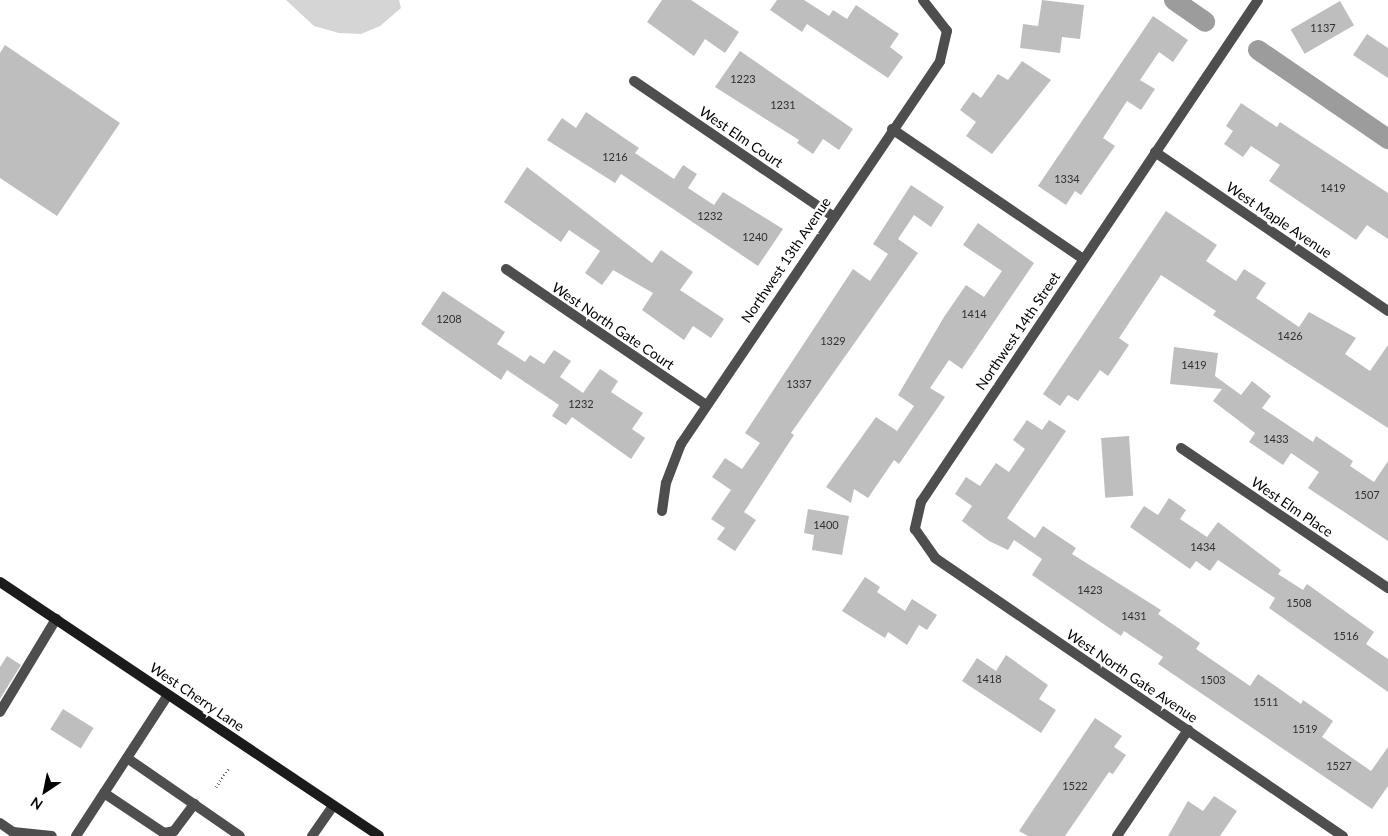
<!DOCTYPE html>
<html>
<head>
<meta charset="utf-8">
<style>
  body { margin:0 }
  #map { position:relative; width:1388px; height:836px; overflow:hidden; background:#fff; font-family:Lato,sans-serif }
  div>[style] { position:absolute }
  .green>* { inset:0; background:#d5d5d5 }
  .canal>* { height:20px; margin:-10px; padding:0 10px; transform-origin:10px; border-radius:10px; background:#9c9c9c }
  .building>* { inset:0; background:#bebebe; transform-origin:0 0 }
  .path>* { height:3px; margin-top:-1.5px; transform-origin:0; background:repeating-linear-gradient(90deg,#707070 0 1px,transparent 0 3.5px) }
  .lane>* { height:10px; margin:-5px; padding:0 5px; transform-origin:5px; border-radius:5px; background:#4e4e4e }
  .street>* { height:10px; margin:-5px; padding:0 5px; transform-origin:5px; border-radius:5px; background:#4e4e4e }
  .secondary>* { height:10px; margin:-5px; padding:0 5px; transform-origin:5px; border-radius:5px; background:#1b1b1b }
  span { translate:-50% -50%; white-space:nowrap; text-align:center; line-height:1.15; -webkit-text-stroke:5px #fff; paint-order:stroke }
  .number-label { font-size:11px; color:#303030 }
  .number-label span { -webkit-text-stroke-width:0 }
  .street-label { font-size:14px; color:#000 }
  .north { position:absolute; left:20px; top:766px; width:50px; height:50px; -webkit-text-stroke:4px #fff; paint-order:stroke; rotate:214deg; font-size:14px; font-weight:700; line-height:20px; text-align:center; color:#000 }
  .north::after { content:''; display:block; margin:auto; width:18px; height:22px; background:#000; clip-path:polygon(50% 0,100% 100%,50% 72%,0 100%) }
</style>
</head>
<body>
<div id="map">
  <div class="green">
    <i style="clip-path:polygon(286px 0,399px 0,401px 8px,380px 26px,361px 34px,339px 33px,314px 26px)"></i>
  </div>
  <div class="canal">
    <i style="left:1174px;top:0;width:38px;rotate:35deg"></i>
    <i style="left:1258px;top:50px;width:158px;rotate:34.4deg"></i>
  </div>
  <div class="building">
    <i style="clip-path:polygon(662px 0,691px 0,739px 32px,725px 53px,705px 39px,694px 56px,647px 22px)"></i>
    <i style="clip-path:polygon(777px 0,804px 0,829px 16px,833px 10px,847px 19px,856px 5px,899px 34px,890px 47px,903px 57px,888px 78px,807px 24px,802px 32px,770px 10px)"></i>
    <i style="clip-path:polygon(1042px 0,1084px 5px,1080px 39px,1062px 37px,1060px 53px,1020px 48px,1023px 24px,1038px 26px)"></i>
    <i style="left:1340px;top:1px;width:28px;height:57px;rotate:60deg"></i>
    <i style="clip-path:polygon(1153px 16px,1188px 40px,1173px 62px,1159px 52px,1140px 80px,1155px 89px,1141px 110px,1127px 101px,1103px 138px,1115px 146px,1081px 195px,1075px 191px,1066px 205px,1038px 186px)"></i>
    <i style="clip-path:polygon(1367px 34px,1388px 48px,1388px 78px,1353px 55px)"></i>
    <i style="clip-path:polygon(5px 45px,120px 123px,57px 216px,0 178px,0 53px)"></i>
    <i style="clip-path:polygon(740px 51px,853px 129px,839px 150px,823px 139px,813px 154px,797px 143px,799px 140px,715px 87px)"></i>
    <i style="clip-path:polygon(1022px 61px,1051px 80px,992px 154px,966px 136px,976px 122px,960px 110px,973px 92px,981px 98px,998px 74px,1008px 80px)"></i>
    <i style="clip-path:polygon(1241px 103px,1277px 127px,1280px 122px,1388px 193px,1388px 239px,1367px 225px,1356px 240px,1269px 181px,1280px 165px,1251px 146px,1243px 157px,1224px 144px,1233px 131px,1226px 126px)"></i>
    <i style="clip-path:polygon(586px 112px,639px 148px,635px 153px,674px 179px,683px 165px,697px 174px,688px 188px,714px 205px,723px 192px,783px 229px,758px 266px,621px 174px,615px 183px,547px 140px,562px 118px,576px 128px)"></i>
    <i style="clip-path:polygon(527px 167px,652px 263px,661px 250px,693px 272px,680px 290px,724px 319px,711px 338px,693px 326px,684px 340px,642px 310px,653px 293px,613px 270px,602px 285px,585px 273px,600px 251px,569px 230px,561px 242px,504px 202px)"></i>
    <i style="clip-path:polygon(911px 185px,944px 207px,931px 227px,914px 215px,898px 239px,918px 253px,791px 433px,794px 435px,744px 512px,756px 520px,735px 551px,717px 539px,725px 528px,711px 519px,731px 490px,712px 477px,725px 458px,742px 469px,760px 443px,745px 433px,853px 269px,870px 281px,888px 254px,873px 244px)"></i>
    <i style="clip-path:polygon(1166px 211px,1217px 245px,1206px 261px,1236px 281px,1244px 269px,1266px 283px,1256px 298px,1299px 327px,1309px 312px,1356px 338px,1345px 354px,1370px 371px,1388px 345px,1388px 428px,1213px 315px,1216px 311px,1161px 275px,1119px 338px,1129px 345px,1108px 376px,1100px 370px,1078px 401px,1068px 395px,1060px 406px,1043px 394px)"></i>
    <i style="clip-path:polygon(978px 223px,1034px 263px,962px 369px,949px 360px,930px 388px,945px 397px,899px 464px,894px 460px,868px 498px,854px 489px,851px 503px,826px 487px,876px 417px,897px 431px,914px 406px,898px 395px,944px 317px,966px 285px,984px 297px,1002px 271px,963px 245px)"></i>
    <i style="clip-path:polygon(443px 291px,505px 332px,497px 344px,525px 362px,530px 355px,544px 364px,554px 350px,571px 361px,560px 377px,583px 393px,600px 369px,618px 381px,611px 392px,643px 413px,632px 429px,645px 438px,631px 459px,572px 417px,566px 425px,552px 416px,559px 405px,507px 370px,501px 380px,421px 324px)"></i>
    <i style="clip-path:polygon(1174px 347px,1218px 353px,1215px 376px,1241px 395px,1252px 381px,1271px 396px,1262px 408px,1313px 442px,1316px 436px,1353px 461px,1350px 466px,1374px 482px,1388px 461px,1388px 541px,1308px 488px,1319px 472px,1291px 453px,1283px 465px,1249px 442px,1255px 433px,1213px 401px,1222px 389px,1170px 384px)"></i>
    <i style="clip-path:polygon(1027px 420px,1042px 430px,1049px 420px,1066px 431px,1007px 518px,1035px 538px,1043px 526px,1076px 548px,1072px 554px,1161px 610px,1158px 614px,1200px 643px,1196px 649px,1250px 686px,1258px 674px,1301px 704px,1303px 700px,1333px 721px,1322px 737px,1371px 771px,1388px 747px,1388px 786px,1372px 809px,1158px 664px,1163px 657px,1124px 631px,1121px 636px,1032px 575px,1042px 559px,1014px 540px,1008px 550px,989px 541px,962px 521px,972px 506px,955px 494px,966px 477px,980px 486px,996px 463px,1009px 472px,1025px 449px,1013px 440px)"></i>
    <i style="left:1129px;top:436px;width:60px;height:28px;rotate:86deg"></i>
    <i style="clip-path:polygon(1169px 498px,1186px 510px,1180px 519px,1207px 537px,1218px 522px,1281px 570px,1278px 574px,1303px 590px,1307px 584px,1374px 632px,1366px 644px,1388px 659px,1388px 692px,1269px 608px,1275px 598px,1218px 560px,1210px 571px,1196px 561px,1190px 569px,1130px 527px,1144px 506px,1158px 515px)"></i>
    <i style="clip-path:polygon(808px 509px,849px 516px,842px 555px,812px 550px,814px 535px,804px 533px)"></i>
    <i style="clip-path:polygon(865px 577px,880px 587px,877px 592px,905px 611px,912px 599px,937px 615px,927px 630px,919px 625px,907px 645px,888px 632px,885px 638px,842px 611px)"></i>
    <i style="clip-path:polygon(1006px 655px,1048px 685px,1039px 699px,1056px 710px,1041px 733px,962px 681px,977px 658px,996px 671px)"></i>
    <i style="clip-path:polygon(7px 656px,21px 665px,0 699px,0 667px)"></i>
    <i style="left:63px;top:709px;width:36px;height:24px;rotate:32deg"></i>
    <i style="clip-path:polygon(1095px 718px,1122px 736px,1114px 747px,1126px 755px,1113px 774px,1109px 772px,1065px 836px,1028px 836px,1019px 831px)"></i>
    <i style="clip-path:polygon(1214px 796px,1237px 811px,1220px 836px,1168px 836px,1188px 801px,1203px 811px)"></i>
  </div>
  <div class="path">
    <i style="left:216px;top:787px;width:22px;rotate:-56deg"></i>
  </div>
  <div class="lane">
    <i style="left:0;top:712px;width:109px;rotate:-58.9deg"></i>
    <i style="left:127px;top:758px;width:137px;rotate:34.6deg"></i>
    <i style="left:104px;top:793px;width:72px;rotate:33.7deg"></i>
    <i style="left:164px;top:833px;width:10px;rotate:-11deg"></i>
    <i style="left:174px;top:831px;width:34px;rotate:-53deg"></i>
    <i style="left:0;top:823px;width:16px;rotate:35deg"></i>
    <i style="left:13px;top:832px;width:39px;rotate:6deg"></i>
    <i style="left:76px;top:836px;width:168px;rotate:-56.9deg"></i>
    <i style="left:312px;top:836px;width:37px;rotate:-55deg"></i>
  </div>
  <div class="street">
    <i style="left:1258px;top:0;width:605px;rotate:123.87deg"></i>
    <i style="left:921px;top:502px;width:28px;rotate:103deg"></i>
    <i style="left:915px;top:529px;width:35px;rotate:55deg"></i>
    <i style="left:935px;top:558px;width:494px;rotate:34.3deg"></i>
    <i style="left:634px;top:81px;width:240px;rotate:34.2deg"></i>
    <i style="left:892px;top:129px;width:231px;rotate:34.2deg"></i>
    <i style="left:1155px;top:152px;width:282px;rotate:34.3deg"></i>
    <i style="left:506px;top:269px;width:240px;rotate:34.2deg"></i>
    <i style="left:1181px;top:448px;width:250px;rotate:34.1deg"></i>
    <i style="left:662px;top:511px;width:28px;rotate:-82deg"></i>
    <i style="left:666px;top:483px;width:42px;rotate:-69deg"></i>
    <i style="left:681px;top:444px;width:462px;rotate:-55.9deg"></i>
    <i style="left:940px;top:61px;width:31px;rotate:-77deg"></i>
    <i style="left:947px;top:31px;width:39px;rotate:-128deg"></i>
    <i style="left:1117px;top:836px;width:128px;rotate:-56.2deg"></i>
  </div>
  <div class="secondary">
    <i style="left:0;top:582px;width:456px;rotate:33.8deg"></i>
  </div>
  <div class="number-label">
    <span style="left:1323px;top:28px">1137</span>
    <span style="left:743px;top:79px">1223</span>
    <span style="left:783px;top:105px">1231</span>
    <span style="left:615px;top:157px">1216</span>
    <span style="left:1067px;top:179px">1334</span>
    <span style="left:1333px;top:188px">1419</span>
    <span style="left:710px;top:216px">1232</span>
    <span style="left:755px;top:237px">1240</span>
    <span style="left:974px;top:314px">1414</span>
    <span style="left:449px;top:319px">1208</span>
    <span style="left:1290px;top:336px">1426</span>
    <span style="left:833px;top:341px">1329</span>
    <span style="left:1194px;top:365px">1419</span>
    <span style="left:799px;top:384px">1337</span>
    <span style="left:581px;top:404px">1232</span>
    <span style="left:1276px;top:439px">1433</span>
    <span style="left:1367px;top:495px">1507</span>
    <span style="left:826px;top:525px">1400</span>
    <span style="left:1203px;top:547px">1434</span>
    <span style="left:1090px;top:590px">1423</span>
    <span style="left:1299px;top:603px">1508</span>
    <span style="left:1134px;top:616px">1431</span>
    <span style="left:1346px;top:636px">1516</span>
    <span style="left:989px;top:679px">1418</span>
    <span style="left:1213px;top:680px">1503</span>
    <span style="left:1266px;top:702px">1511</span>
    <span style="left:1305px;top:729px">1519</span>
    <span style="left:1339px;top:766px">1527</span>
    <span style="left:1075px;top:786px">1522</span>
  </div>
  <div class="street-label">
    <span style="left:741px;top:137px;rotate:34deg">West Elm Court</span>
    <span style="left:1279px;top:220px;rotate:34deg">West Maple Avenue</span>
    <span style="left:786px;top:260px;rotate:-56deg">Northwest 13th Avenue</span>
    <span style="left:613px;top:326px;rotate:34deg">West North Gate Court</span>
    <span style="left:1018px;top:331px;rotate:-56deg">Northwest 14th Street</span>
    <span style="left:1292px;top:507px;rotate:34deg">West Elm Place</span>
    <span style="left:1132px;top:676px;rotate:34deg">West North Gate Avenue</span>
    <span style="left:197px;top:697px;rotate:34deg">West Cherry Lane</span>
  </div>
  <div class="north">N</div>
</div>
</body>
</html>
